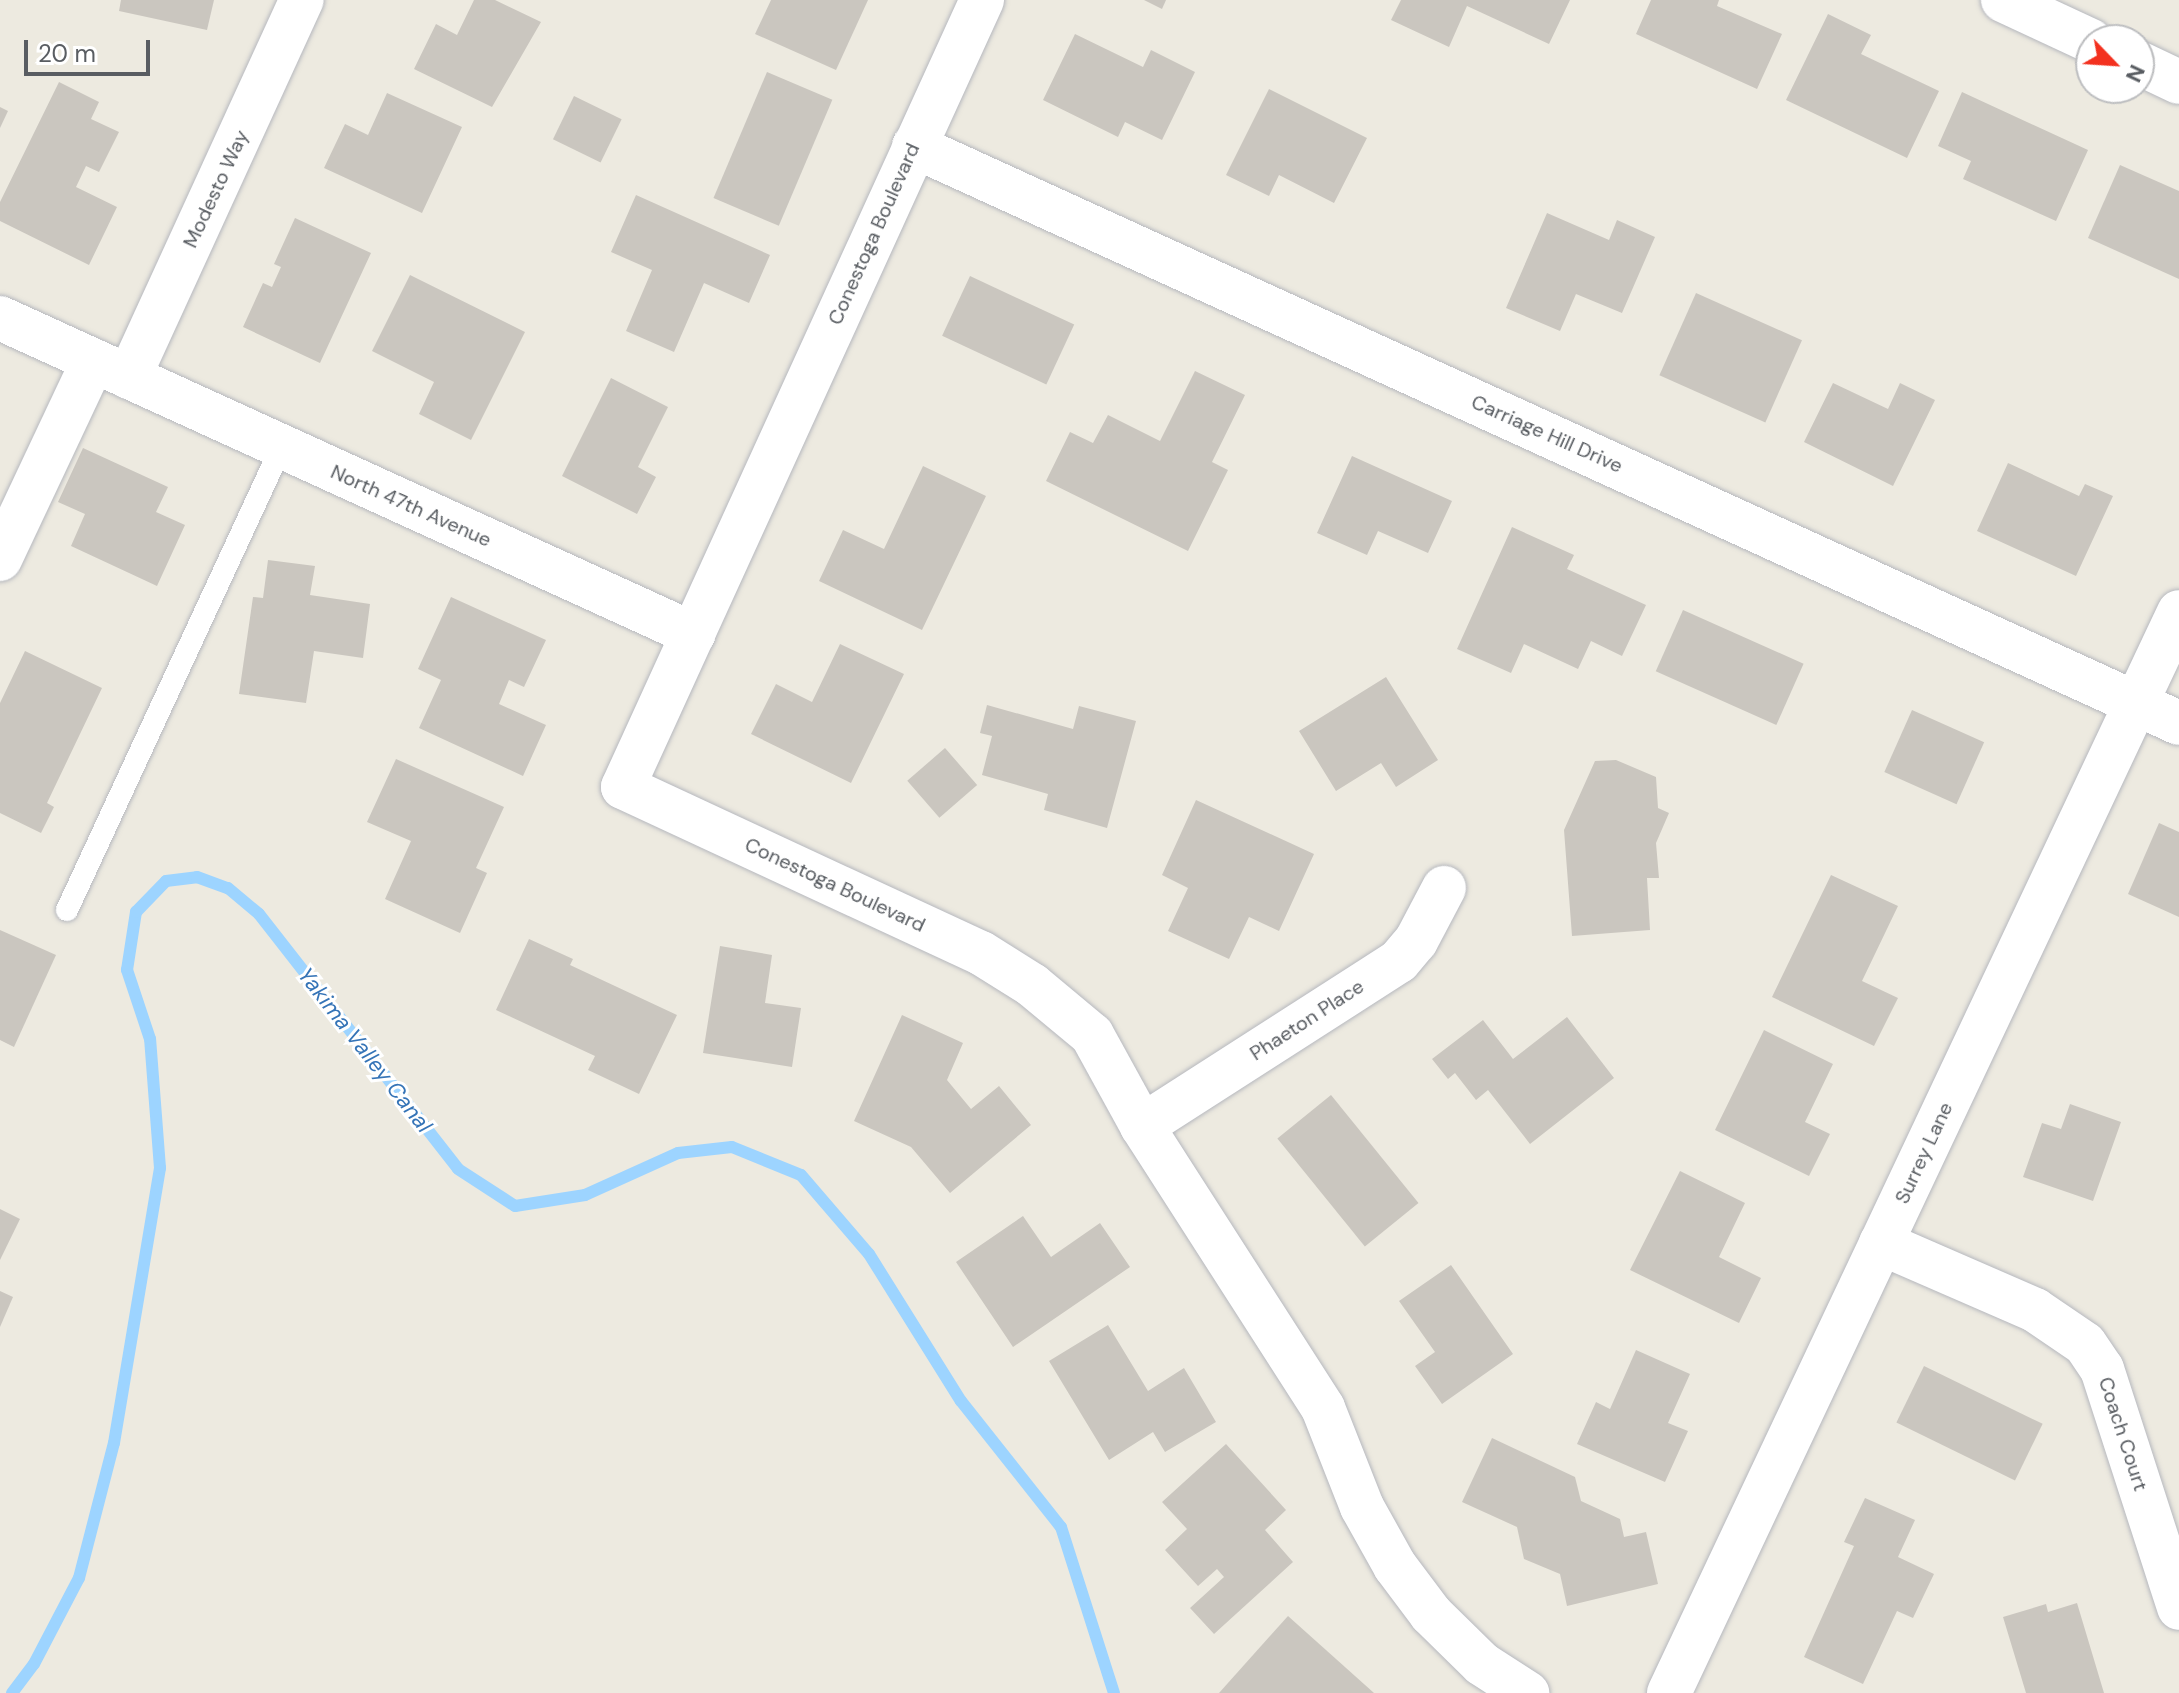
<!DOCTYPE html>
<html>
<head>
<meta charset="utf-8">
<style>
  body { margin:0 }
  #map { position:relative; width:2179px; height:1693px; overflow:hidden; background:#edeae0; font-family:"DM Sans",sans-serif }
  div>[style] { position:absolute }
  .stream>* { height:12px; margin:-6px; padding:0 6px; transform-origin:6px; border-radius:6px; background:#9dd4ff }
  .building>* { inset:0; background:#cac6bf; transform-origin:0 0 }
  .roads { filter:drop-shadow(0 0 2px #b6b8be) drop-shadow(0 0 2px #b6b8be) }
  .lane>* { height:22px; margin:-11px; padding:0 11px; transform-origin:11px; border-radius:11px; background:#fff }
  .street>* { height:44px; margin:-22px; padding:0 22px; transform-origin:22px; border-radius:22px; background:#fff }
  span { translate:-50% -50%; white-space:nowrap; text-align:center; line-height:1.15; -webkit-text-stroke:6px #fff; paint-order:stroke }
  .street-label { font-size:20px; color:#595d62 }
  .water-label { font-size:22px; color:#3574b7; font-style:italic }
  .north { position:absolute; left:2075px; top:24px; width:80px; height:80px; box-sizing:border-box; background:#fff; border:2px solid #bdbec0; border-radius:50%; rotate:115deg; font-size:22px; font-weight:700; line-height:32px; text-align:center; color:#595d62 }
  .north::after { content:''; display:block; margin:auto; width:28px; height:36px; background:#f3311f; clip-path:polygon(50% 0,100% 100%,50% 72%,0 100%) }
  .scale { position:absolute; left:24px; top:40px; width:126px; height:36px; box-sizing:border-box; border:4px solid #595d62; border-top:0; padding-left:10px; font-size:24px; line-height:28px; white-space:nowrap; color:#595d62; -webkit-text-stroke:6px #fff; paint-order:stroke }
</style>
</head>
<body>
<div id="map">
  <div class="stream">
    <i style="left:12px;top:1693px;width:36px;rotate:-53deg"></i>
    <i style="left:34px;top:1664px;width:97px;rotate:-62.4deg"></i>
    <i style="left:79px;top:1578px;width:139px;rotate:-75.5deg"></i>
    <i style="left:114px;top:1443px;width:279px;rotate:-80.5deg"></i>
    <i style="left:160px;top:1168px;width:129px;rotate:-94.4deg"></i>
    <i style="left:150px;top:1039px;width:73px;rotate:-108.4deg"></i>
    <i style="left:127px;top:970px;width:59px;rotate:-81.2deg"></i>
    <i style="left:136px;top:912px;width:43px;rotate:-45.9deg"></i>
    <i style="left:166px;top:881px;width:31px;rotate:-7deg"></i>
    <i style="left:197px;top:877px;width:33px;rotate:20deg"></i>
    <i style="left:228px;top:888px;width:40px;rotate:40deg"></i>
    <i style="left:259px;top:914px;width:323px;rotate:52deg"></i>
    <i style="left:458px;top:1169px;width:68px;rotate:33deg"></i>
    <i style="left:515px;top:1206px;width:71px;rotate:-8.9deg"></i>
    <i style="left:585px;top:1195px;width:102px;rotate:-24.3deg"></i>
    <i style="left:678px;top:1153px;width:54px;rotate:-6.3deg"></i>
    <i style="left:732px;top:1147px;width:74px;rotate:22.1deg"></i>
    <i style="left:801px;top:1175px;width:104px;rotate:49.3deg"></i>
    <i style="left:869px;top:1254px;width:173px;rotate:58deg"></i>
    <i style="left:961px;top:1401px;width:161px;rotate:51.6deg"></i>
    <i style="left:1061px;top:1527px;width:174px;rotate:72.3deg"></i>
  </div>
  <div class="building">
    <i style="clip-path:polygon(121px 0,214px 0,207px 30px,119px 11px)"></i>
    <i style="clip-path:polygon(474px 0,495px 0,541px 22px,492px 107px,414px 69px,436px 24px,457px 35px)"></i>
    <i style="clip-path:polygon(771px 0,868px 0,836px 70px,755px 34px)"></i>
    <i style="clip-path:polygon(1144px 0,1166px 0,1162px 9px)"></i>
    <i style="clip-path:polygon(1401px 0,1570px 0,1549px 44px,1467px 6px,1449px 47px,1391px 20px)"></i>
    <i style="clip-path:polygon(1651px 0,1719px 0,1717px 6px,1782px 34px,1757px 89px,1636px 34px)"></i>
    <i style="clip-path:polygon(1828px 14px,1871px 35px,1861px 54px,1939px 91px,1907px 158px,1786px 100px)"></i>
    <i style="clip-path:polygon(1075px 34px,1143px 67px,1151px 50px,1195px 72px,1162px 140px,1125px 122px,1118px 137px,1043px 100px)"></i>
    <i style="left:767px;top:72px;width:71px;height:137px;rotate:23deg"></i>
    <i style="clip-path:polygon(59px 82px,99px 102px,91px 119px,119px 132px,99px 172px,86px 166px,76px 187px,117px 207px,89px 265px,0 221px,0 202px)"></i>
    <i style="clip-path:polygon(1269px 89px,1367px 138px,1334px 203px,1279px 175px,1269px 196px,1226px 175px)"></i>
    <i style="clip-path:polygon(1962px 92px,2088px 150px,2056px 221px,1963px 179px,1971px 161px,1938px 146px)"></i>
    <i style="clip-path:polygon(387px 93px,462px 127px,422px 213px,324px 168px,345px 124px,368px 135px)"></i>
    <i style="left:574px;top:96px;width:53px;height:48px;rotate:26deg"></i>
    <i style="clip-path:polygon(0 107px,8px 111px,0 128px)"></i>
    <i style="clip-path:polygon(2120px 165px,2179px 191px,2179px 279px,2088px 238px)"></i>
    <i style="clip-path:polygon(636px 195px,770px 255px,749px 303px,704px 283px,674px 352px,626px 331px,652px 270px,611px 252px)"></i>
    <i style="clip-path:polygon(1547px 213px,1609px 240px,1617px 220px,1655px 237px,1622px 313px,1576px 294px,1560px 331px,1506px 308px)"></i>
    <i style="clip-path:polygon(295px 218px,371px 253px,320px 363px,243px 327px,263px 283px,272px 287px,281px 267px,274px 264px)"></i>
    <i style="clip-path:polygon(410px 275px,525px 332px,471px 440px,419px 414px,434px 382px,372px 351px)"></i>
    <i style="left:970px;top:276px;width:115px;height:66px;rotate:25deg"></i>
    <i style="left:1696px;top:293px;width:116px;height:90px;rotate:24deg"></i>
    <i style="clip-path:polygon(1195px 371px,1245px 395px,1212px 462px,1228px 470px,1188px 551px,1046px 481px,1070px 432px,1093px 443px,1108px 415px,1160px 441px)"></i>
    <i style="clip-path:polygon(611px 378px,668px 407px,638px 467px,656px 477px,637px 514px,562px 476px)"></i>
    <i style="clip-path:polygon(1833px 383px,1888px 409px,1900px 383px,1935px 400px,1893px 486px,1804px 442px)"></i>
    <i style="clip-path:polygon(83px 448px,168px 487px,156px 512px,185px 525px,157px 586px,71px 546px,85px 514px,58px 502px)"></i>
    <i style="clip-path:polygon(1352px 456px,1452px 501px,1428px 553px,1378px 531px,1367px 555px,1317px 533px)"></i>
    <i style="clip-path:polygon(2008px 463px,2079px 496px,2085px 484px,2113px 496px,2076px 576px,1977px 531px)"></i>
    <i style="clip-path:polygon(923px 466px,986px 496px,922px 630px,819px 581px,843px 530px,884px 549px)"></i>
    <i style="clip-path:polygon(1512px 527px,1574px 555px,1567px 569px,1646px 605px,1622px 656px,1591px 641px,1578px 669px,1524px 644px,1511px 673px,1457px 649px)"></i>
    <i style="clip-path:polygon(268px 560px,315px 566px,310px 595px,370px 604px,363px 658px,314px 651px,306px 703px,239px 694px,253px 597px,263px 598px)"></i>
    <i style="clip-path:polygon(451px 597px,546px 640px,524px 687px,509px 680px,499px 704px,546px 725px,523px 776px,419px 728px,441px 680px,418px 669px)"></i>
    <i style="left:1683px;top:610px;width:132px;height:67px;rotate:24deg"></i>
    <i style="clip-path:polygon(840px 644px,904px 674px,851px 783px,751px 734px,776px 684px,812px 702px)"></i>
    <i style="clip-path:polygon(25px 651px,102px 688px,47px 803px,54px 807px,41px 833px,0 813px,0 703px)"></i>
    <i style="clip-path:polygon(1386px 677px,1438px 760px,1396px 787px,1381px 763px,1336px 791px,1299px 731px)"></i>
    <i style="clip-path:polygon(987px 705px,1073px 729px,1079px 706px,1136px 721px,1107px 828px,1044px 810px,1048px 794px,982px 775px,992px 736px,980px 733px)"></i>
    <i style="left:1912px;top:710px;width:79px;height:68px;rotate:24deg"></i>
    <i style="left:945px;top:748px;width:49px;height:50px;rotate:49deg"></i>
    <i style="clip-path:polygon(396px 759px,504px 807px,476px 868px,487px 873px,460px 933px,385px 899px,411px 841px,367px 822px)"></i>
    <i style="clip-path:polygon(1616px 760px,1656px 777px,1658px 808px,1669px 813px,1656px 843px,1659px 878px,1647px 878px,1650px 930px,1572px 936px,1564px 830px,1595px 761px)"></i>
    <i style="clip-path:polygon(1196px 800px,1314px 854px,1279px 931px,1249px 917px,1229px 959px,1168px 931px,1188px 888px,1162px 875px)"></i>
    <i style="clip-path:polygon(2159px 823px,2179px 832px,2179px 917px,2128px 894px)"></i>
    <i style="clip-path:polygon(1831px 875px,1898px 906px,1862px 981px,1898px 998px,1874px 1046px,1772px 997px)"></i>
    <i style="clip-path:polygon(0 930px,56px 955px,14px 1047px,0 1040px)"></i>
    <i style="clip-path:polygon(529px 939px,573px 959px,570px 965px,677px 1015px,639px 1094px,588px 1070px,595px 1056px,496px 1010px)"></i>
    <i style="clip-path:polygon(720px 946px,772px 955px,765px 1003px,801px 1008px,792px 1067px,703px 1053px)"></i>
    <i style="clip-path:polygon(902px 1015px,963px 1043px,947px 1080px,971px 1109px,999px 1086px,1031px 1125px,950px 1193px,911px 1147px,854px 1121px)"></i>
    <i style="clip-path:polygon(1567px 1017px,1614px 1078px,1530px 1144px,1488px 1090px,1476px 1100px,1455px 1073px,1448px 1079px,1432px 1059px,1483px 1020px,1513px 1059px)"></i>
    <i style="clip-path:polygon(1764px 1030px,1833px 1064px,1805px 1122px,1830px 1134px,1809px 1176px,1715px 1130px)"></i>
    <i style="left:1331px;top:1095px;width:139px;height:69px;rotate:51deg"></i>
    <i style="clip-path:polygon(2070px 1104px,2121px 1122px,2093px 1201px,2023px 1177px,2042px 1123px,2061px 1129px)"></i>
    <i style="clip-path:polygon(1680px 1171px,1745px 1203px,1719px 1257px,1761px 1278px,1739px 1323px,1630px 1270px)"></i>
    <i style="clip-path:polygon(0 1209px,20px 1219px,0 1260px)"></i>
    <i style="clip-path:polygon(1023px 1216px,1051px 1257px,1100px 1223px,1130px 1267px,1013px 1347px,956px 1262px)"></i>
    <i style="clip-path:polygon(1451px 1265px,1513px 1354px,1442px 1404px,1415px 1366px,1435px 1352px,1399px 1301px)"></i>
    <i style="clip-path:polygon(0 1291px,13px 1297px,0 1327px)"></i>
    <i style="clip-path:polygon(1108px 1325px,1148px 1391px,1184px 1368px,1216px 1422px,1165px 1452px,1153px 1432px,1109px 1460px,1049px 1361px)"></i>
    <i style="clip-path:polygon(1636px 1350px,1690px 1374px,1668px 1423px,1688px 1431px,1665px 1482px,1577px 1444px,1596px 1402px,1610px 1409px)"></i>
    <i style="left:1924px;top:1366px;width:132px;height:63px;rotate:26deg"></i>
    <i style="clip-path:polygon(1492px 1438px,1575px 1477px,1581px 1501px,1620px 1519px,1624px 1537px,1646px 1532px,1658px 1584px,1567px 1606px,1560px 1574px,1524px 1559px,1517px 1527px,1462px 1502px)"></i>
    <i style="clip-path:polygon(1226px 1444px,1286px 1510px,1265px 1530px,1293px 1562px,1214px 1634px,1190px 1608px,1224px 1577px,1217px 1569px,1198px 1586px,1165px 1550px,1187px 1529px,1162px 1502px)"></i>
    <i style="clip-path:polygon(1865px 1498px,1915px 1520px,1898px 1557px,1934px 1574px,1913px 1618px,1897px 1611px,1863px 1684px,1804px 1657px,1854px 1546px,1844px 1542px)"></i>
    <i style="clip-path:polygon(2077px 1603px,2104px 1693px,2026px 1693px,2003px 1617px,2046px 1604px,2048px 1612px)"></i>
    <i style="clip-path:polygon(1288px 1616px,1374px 1693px,1219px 1693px)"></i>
  </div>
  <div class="roads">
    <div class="lane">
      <i style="left:67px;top:910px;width:509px;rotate:-65.15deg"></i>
    </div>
    <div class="street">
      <i style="left:982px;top:0;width:865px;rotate:114.52deg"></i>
      <i style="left:623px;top:787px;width:395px;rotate:24.9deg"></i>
      <i style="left:981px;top:953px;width:60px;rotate:32.1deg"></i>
      <i style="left:1032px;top:985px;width:78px;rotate:39.8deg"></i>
      <i style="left:1092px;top:1035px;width:104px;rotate:61.2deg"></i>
      <i style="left:1142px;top:1126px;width:335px;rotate:57.3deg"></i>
      <i style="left:1323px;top:1408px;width:106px;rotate:68.5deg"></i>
      <i style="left:1362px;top:1507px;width:68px;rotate:60.8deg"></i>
      <i style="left:1395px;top:1566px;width:60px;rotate:53.1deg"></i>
      <i style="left:1431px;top:1614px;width:71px;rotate:44.4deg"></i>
      <i style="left:1482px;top:1664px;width:54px;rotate:32.8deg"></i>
      <i style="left:2003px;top:0;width:97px;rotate:25deg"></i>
      <i style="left:2139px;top:63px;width:44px;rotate:25.4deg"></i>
      <i style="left:914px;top:146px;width:1390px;rotate:24.52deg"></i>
      <i style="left:0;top:318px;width:762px;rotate:24.51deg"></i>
      <i style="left:129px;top:377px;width:415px;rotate:-65.4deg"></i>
      <i style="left:0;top:559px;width:219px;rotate:-64.8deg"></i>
      <i style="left:1142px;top:1126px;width:305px;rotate:-32.7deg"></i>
      <i style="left:1399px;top:961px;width:26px;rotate:-50deg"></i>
      <i style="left:1416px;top:941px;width:60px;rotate:-62.2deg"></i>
      <i style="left:1881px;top:1243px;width:168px;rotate:23.5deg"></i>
      <i style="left:2035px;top:1310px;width:60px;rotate:34.2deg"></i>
      <i style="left:2085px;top:1344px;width:30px;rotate:56deg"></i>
      <i style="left:2102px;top:1369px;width:251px;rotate:72.1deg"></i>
      <i style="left:1669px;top:1693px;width:1195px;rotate:-64.74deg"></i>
    </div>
  </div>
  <div class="street-label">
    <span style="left:216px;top:189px;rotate:-65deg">Modesto Way</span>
    <span style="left:874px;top:234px;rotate:-66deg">Conestoga Boulevard</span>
    <span style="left:1547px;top:434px;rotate:24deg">Carriage Hill Drive</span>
    <span style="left:411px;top:506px;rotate:24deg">North 47th Avenue</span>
    <span style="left:835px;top:885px;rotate:25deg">Conestoga Boulevard</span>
    <span style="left:1307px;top:1020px;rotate:-33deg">Phaeton Place</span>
    <span style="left:1924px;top:1153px;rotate:-65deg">Surrey Lane</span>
    <span style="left:2123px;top:1434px;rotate:72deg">Coach Court</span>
  </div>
  <div class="water-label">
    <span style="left:365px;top:1050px;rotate:52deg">Yakima Valley Canal</span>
  </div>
  <div class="north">N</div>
  <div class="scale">20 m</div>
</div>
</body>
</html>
